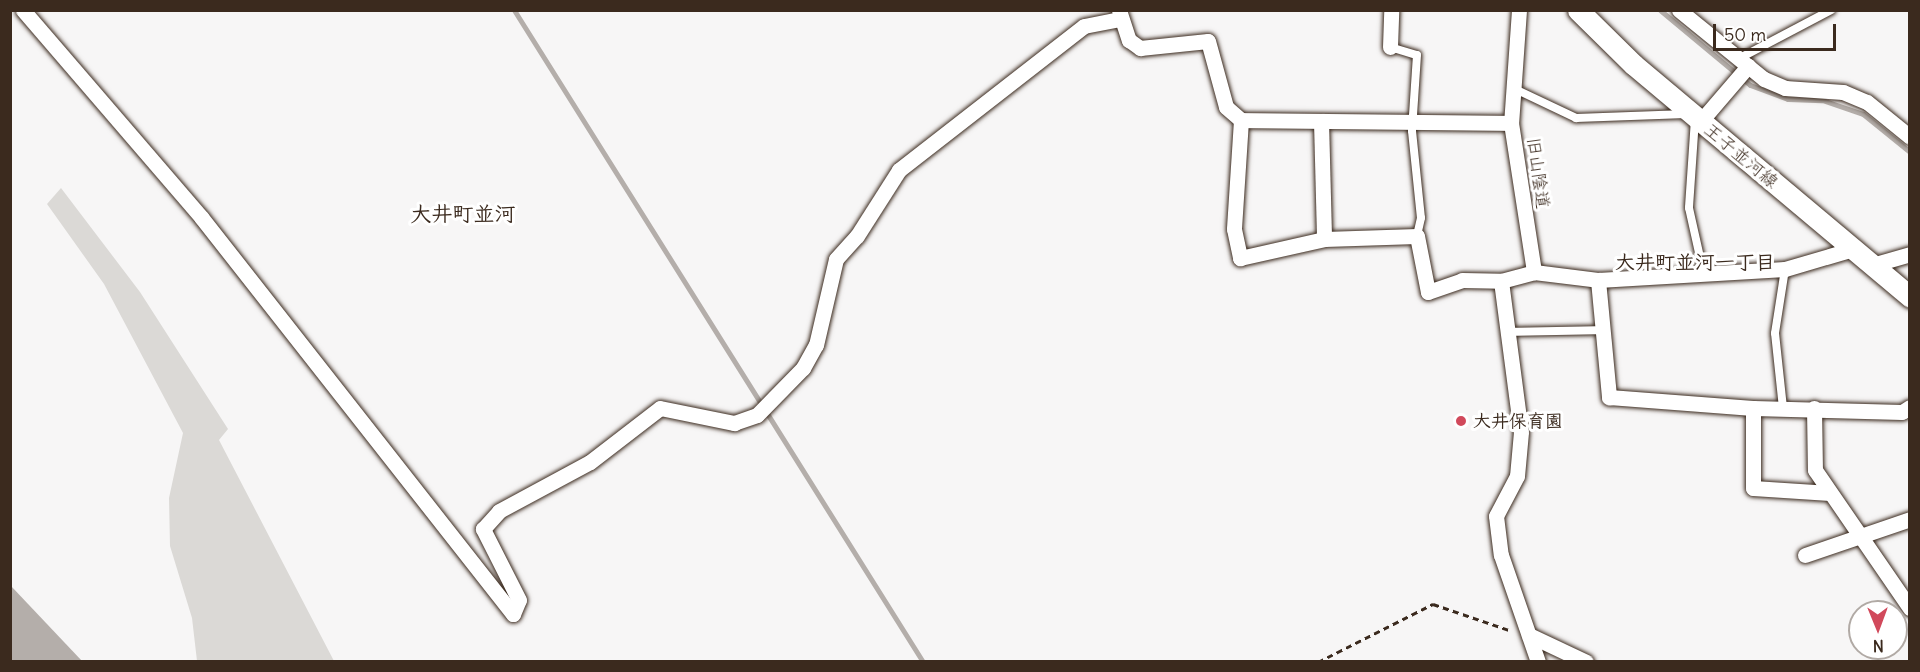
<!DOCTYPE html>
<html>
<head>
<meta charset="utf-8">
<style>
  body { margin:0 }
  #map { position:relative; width:1920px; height:672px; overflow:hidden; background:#f7f6f6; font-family:Delius,"Klee One",sans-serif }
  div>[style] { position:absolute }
  .green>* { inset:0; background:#dbd9d6 }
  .water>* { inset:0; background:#b4aeaa }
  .stream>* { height:5px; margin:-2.5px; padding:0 2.5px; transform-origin:2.5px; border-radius:2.5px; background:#b4aeaa }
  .path>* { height:3px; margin-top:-1.5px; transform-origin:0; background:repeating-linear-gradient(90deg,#3b2a1e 0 6px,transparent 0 10.5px) }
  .roads { filter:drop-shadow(0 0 2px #3b2a1e) drop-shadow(0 0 2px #3b2a1e) }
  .service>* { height:8px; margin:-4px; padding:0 4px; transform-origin:4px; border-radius:4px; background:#fff }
  .minor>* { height:15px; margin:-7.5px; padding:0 7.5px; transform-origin:7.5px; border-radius:7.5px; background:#fff }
  .secondary>* { height:21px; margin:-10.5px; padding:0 10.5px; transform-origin:10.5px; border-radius:10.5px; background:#fff }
  .dots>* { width:16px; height:16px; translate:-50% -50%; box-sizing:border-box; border:3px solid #fff; border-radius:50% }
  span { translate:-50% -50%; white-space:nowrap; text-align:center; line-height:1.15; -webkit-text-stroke:6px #fff; paint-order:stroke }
  .street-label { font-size:18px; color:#3b2a1e }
  .poi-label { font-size:18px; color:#3b2a1e; font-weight:700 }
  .left { translate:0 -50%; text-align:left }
  .neighbourhood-label { font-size:20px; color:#3b2a1e; font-weight:700 }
  .quarter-label { font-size:21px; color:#3b2a1e; font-weight:700 }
  .frame { position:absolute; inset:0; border:12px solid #3b2a1e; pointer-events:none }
  .north { position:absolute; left:1848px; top:600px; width:60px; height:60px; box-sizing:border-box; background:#fff; border:2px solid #b1aaa5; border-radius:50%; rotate:179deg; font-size:16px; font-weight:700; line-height:24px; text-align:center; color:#3b2a1e }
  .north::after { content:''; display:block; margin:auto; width:21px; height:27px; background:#d1495b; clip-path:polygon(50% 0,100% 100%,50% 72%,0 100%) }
  .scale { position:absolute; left:1713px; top:24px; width:123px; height:27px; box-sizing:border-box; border:3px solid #3b2a1e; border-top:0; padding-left:8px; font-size:18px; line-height:21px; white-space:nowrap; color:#3b2a1e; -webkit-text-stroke:4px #fff; paint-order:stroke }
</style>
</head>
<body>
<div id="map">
  <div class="green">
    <i style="clip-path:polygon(61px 188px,140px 292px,228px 429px,219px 440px,334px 661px,197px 661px,192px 618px,170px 546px,169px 498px,183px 433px,104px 284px,47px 204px)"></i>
  </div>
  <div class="water">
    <i style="clip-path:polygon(10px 586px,11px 586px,82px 661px,11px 661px)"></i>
  </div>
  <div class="stream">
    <i style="left:514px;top:10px;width:770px;rotate:57.9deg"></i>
    <i style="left:1660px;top:10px;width:117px;rotate:39.8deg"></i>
    <i style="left:1750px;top:85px;width:40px;rotate:20.2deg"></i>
    <i style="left:1788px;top:99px;width:34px;rotate:2deg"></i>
    <i style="left:1822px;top:100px;width:43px;rotate:18.9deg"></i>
    <i style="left:1863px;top:114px;width:60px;rotate:39deg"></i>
  </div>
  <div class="path">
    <i style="left:1318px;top:662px;width:129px;rotate:-26.8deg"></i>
    <i style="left:1433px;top:604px;width:83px;rotate:18.9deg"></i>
  </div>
  <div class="roads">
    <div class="service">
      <i style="left:1390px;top:47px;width:28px;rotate:17deg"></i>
      <i style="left:1417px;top:55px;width:76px;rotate:93.8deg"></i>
      <i style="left:1412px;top:131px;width:87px;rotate:84.1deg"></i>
      <i style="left:1421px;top:218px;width:18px;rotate:103deg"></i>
      <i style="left:1740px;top:58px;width:103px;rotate:-27.8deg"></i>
      <i style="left:1515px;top:89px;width:68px;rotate:25.4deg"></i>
      <i style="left:1576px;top:118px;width:110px;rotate:-2.1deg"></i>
      <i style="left:1695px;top:119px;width:89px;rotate:93.9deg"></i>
      <i style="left:1689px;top:208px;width:69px;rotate:77.4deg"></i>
      <i style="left:1508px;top:332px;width:97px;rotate:-1.2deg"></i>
      <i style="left:1783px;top:408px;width:75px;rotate:-96.1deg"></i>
      <i style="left:1775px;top:333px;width:65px;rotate:-81.1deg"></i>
    </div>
    <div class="minor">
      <i style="left:23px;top:10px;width:273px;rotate:49.3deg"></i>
      <i style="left:201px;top:217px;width:505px;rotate:51.84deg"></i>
      <i style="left:513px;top:614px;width:15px;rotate:-67deg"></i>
      <i style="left:519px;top:600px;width:80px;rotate:-116.9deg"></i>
      <i style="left:483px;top:529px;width:24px;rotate:-48deg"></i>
      <i style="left:499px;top:511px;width:103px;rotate:-28.3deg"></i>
      <i style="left:590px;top:462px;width:88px;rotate:-37.6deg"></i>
      <i style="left:660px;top:408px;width:76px;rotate:11.5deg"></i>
      <i style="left:734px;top:423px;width:24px;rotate:-19deg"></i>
      <i style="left:757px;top:415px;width:66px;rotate:-45.6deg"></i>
      <i style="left:803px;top:368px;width:26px;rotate:-61deg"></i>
      <i style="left:816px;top:345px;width:88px;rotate:-76.9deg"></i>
      <i style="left:836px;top:259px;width:31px;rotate:-48deg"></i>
      <i style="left:857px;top:236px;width:78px;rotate:-57.5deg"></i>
      <i style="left:899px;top:170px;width:234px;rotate:-37.9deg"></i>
      <i style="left:1084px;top:26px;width:37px;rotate:-11deg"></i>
      <i style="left:1119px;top:10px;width:32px;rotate:72deg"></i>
      <i style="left:1129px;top:40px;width:14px;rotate:36deg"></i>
      <i style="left:1140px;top:48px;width:68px;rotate:-5.9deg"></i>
      <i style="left:1208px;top:41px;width:68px;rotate:74.7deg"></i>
      <i style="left:1226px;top:107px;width:20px;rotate:41deg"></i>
      <i style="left:1241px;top:120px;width:270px;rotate:0.6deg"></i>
      <i style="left:1519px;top:10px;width:113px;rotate:94deg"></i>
      <i style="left:1511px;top:123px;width:151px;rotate:81.2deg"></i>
      <i style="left:1679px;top:10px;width:109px;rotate:39.1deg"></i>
      <i style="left:1764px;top:79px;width:23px;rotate:23deg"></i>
      <i style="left:1785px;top:88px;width:58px;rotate:3.9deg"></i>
      <i style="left:1843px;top:92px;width:26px;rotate:23deg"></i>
      <i style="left:1867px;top:102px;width:55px;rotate:39.1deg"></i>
      <i style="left:1390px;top:47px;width:37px;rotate:-88deg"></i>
      <i style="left:1241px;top:120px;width:109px;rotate:93.7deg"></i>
      <i style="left:1234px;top:229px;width:30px;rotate:78deg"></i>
      <i style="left:1240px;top:258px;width:86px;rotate:-12.7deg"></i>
      <i style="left:1324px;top:239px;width:93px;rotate:-1.8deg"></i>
      <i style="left:1417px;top:236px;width:57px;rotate:78.9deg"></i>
      <i style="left:1428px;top:292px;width:36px;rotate:-19deg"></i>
      <i style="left:1462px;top:280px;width:39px;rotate:1deg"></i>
      <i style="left:1501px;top:281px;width:34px;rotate:-15deg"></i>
      <i style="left:1534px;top:272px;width:64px;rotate:7.1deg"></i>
      <i style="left:1598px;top:280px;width:187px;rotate:-3.4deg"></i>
      <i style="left:1785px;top:269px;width:71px;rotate:-16.4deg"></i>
      <i style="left:1321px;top:121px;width:118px;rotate:88.5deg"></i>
      <i style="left:1700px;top:122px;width:74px;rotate:-49.4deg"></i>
      <i style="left:1872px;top:265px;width:40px;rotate:-16deg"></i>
      <i style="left:1598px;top:280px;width:118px;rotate:84.6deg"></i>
      <i style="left:1609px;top:397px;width:144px;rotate:4.4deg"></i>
      <i style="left:1753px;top:408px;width:149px;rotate:1.5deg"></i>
      <i style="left:1902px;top:412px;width:9px;rotate:-32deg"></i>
      <i style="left:1501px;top:281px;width:152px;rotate:82.5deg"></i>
      <i style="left:1521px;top:432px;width:44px;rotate:95.2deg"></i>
      <i style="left:1517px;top:476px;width:45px;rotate:117.7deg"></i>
      <i style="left:1496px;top:516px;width:39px;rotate:83deg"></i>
      <i style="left:1501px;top:555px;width:113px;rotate:70.9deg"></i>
      <i style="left:1753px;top:408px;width:80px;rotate:90deg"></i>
      <i style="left:1753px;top:488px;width:77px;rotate:3.7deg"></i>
      <i style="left:1814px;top:408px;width:62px;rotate:89.1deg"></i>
      <i style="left:1815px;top:470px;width:168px;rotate:55.5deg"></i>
      <i style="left:1805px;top:555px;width:111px;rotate:-18.9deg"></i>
      <i style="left:1529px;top:635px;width:63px;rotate:25.3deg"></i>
    </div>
    <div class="secondary">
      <i style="left:1578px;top:10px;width:78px;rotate:44.5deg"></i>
      <i style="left:1634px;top:65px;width:361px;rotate:40deg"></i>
    </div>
  </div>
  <div class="dots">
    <i style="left:1461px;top:421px;background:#d1495b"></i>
  </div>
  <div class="street-label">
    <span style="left:1741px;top:156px;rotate:40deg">王子並河線</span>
    <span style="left:1538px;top:173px;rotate:82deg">旧山陰道</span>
  </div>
  <div class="poi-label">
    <span class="left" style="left:1473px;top:421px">大井保育園</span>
  </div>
  <div class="neighbourhood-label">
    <span style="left:1695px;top:261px">大井町並河一丁目</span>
  </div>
  <div class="quarter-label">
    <span style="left:463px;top:214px">大井町並河</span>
  </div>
  <div class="frame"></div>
  <div class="north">N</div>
  <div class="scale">50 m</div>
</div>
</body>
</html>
